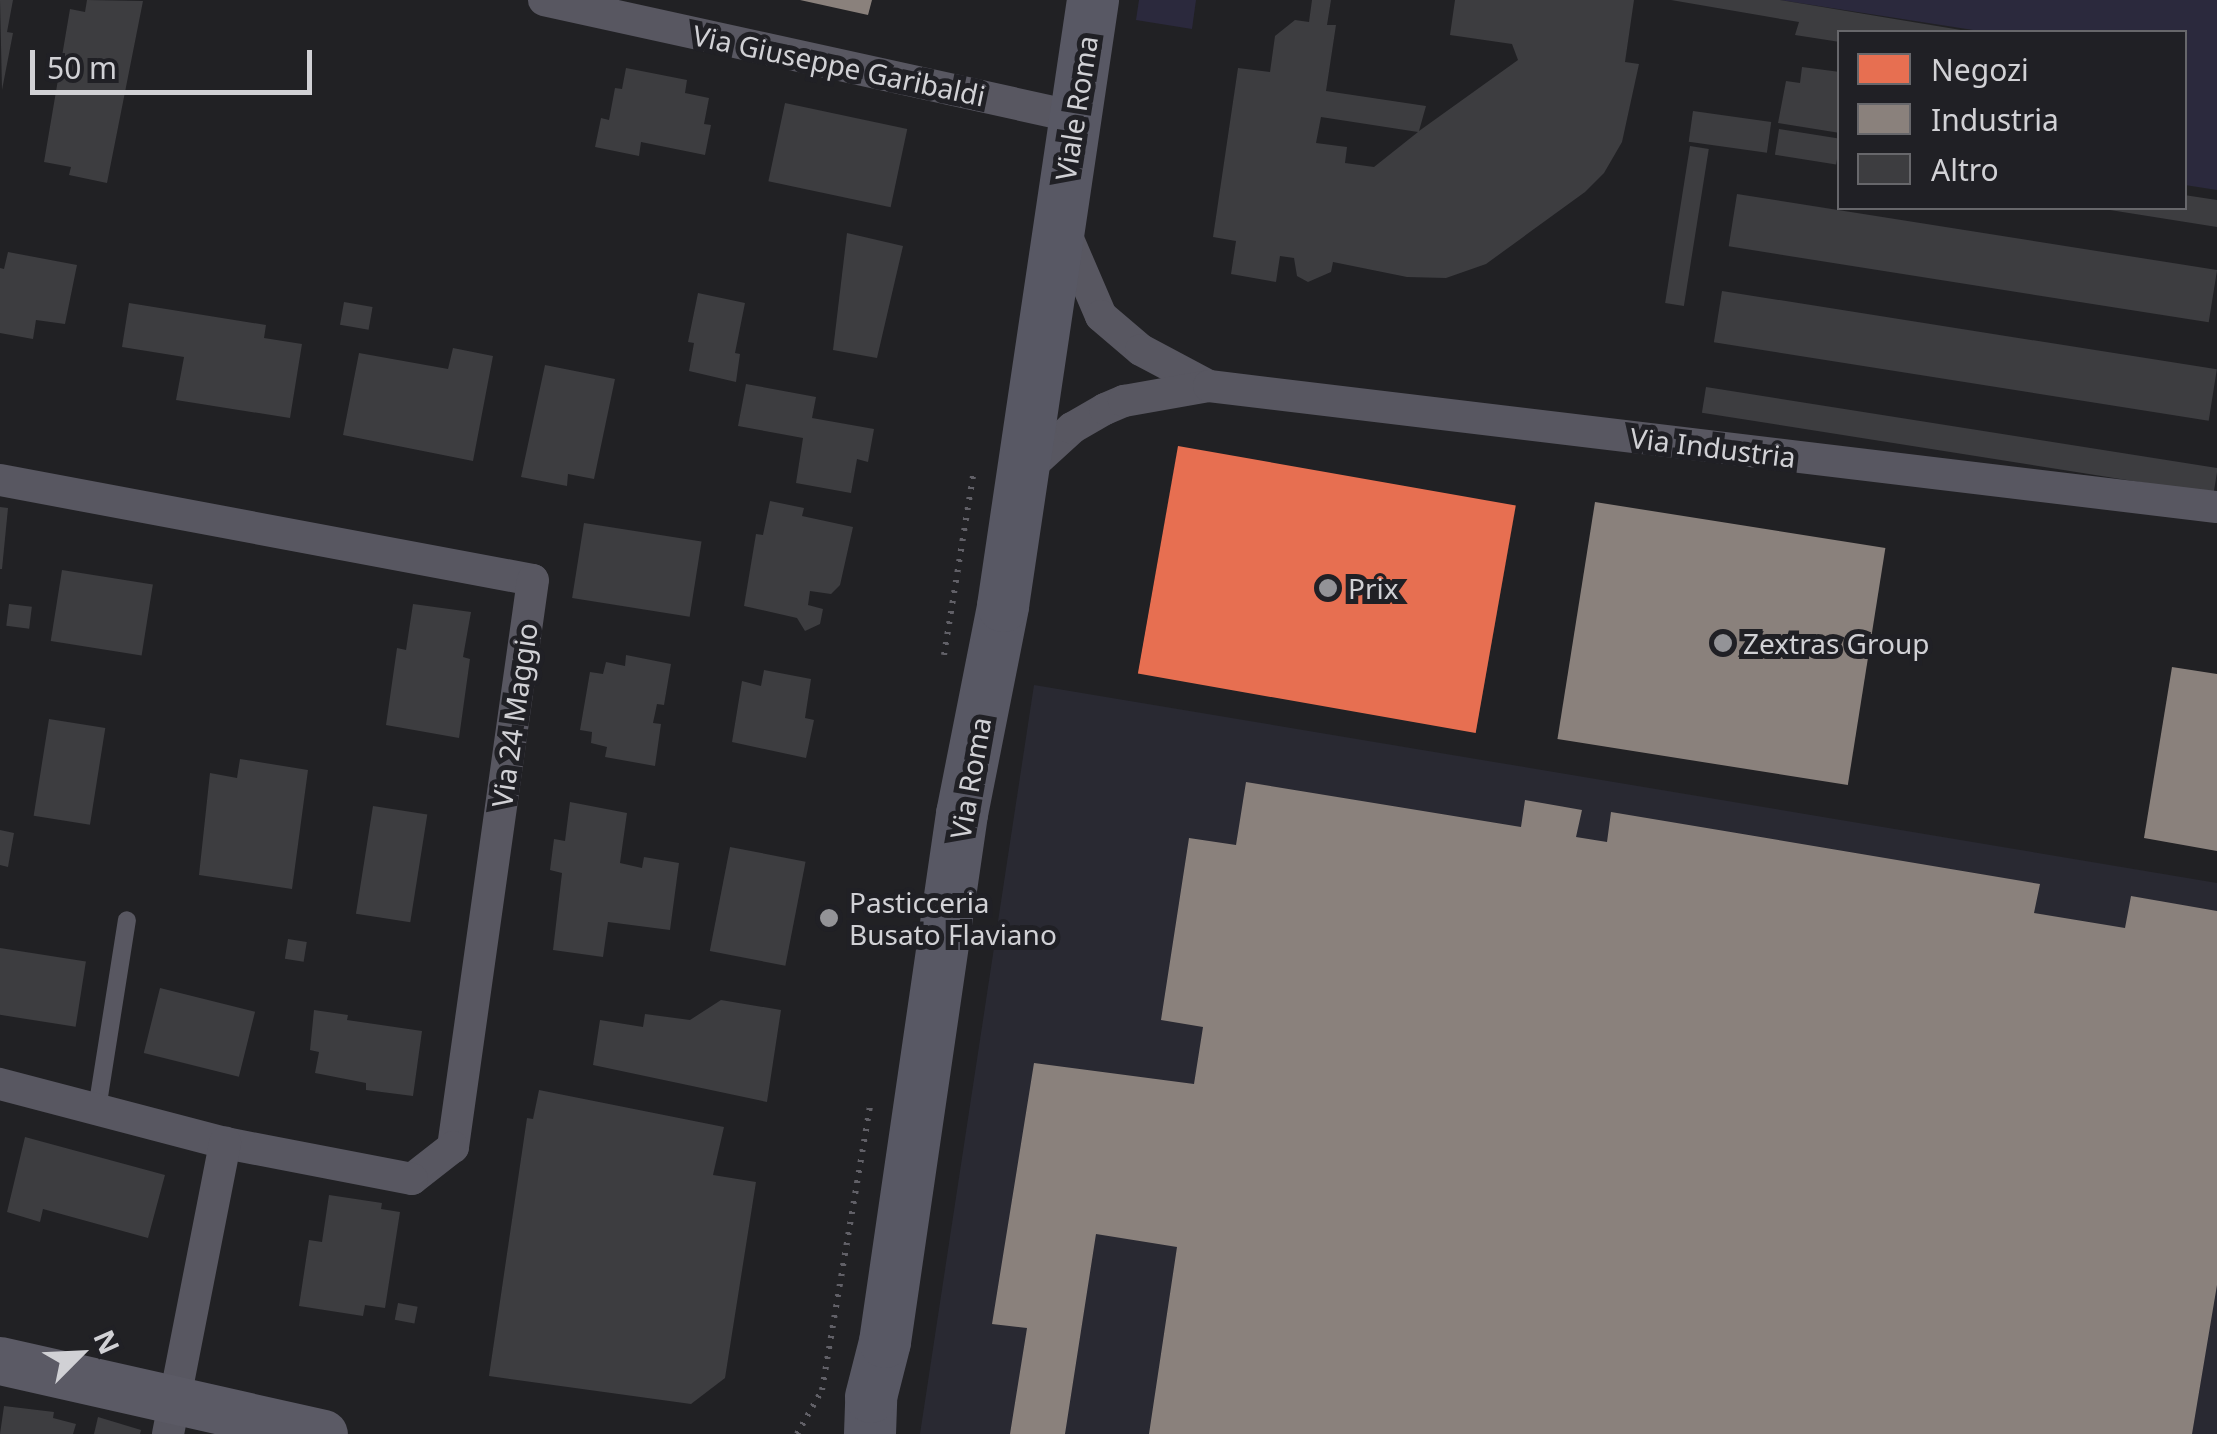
<!DOCTYPE html>
<html>
<head>
<meta charset="utf-8">
<style>
  body { margin:0 }
  #map { position:relative; width:2217px; height:1434px; overflow:hidden; background:#212124; font-family:"Noto Sans",sans-serif }
  div>[style] { position:absolute }
  .built>* { inset:0; background:#292932 }
  .green>* { inset:0; background:#2b293d }
  .shops>* { inset:0; background:#e76f51; transform-origin:0 0 }
  .industry>* { inset:0; background:#8a817c; transform-origin:0 0 }
  .building>* { inset:0; background:#3d3d40; transform-origin:0 0 }
  .path>* { height:6px; margin-top:-3px; transform-origin:0; background:repeating-linear-gradient(90deg,#616067 0 2.5px,transparent 0 10.5px) }
  .lane>* { height:18px; margin:-9px; padding:0 9px; transform-origin:9px; border-radius:9px; background:#585761 }
  .street>* { height:32px; margin:-16px; padding:0 16px; transform-origin:16px; border-radius:16px; background:#585761 }
  .secondary>* { height:48px; margin:-24px; padding:0 24px; transform-origin:24px; border-radius:24px; background:#5b5a65 }
  .primary>* { height:52px; margin:-26px; padding:0 26px; transform-origin:26px; border-radius:26px; background:#585864 }
  .dots>* { width:28px; height:28px; translate:-50% -50%; box-sizing:border-box; border:5px solid #202025; border-radius:50% }
  span { translate:-50% -50%; white-space:nowrap; text-align:center; line-height:1.15; -webkit-text-stroke:10px #202025; paint-order:stroke }
  .street-label { font-size:28px; color:#d1d1d5 }
  .poi-label { font-size:28px; color:#d1d1d5 }
  .left { translate:0 -50%; text-align:left }
  .legend { position:absolute; left:1837px; top:30px; width:350px; height:180px; box-sizing:border-box; background:#202025; border:2px solid #67676b; margin:0; padding:12px 18px; list-style:none; font-size:30px; color:#d1d1d5 }
  .legend li { display:flex; align-items:center; gap:20px; height:50px }
  .legend b { width:50px; border:2px solid #67676b }
  .north { position:absolute; left:30px; top:1304px; width:100px; height:100px; -webkit-text-stroke:8px #202025; paint-order:stroke; rotate:66deg; font-size:28px; font-weight:700; line-height:40px; text-align:center; color:#d1d1d5 }
  .north::after { content:''; display:block; margin:auto; width:35px; height:45px; background:#d1d1d5; clip-path:polygon(50% 0,100% 100%,50% 72%,0 100%) }
  .scale { position:absolute; left:30px; top:50px; width:282px; height:45px; box-sizing:border-box; border:5px solid #d1d1d5; border-top:0; padding-left:12px; font-size:30px; line-height:35px; white-space:nowrap; color:#d1d1d5; -webkit-text-stroke:8px #202025; paint-order:stroke }
</style>
</head>
<body>
<div id="map">
  <div class="built">
    <i style="clip-path:polygon(1034px 685px,2217px 883px,2217px 1434px,920px 1434px)"></i>
  </div>
  <div class="green">
    <i style="clip-path:polygon(1139px 0,1196px 0,1192px 29px,1136px 20px)"></i>
    <i style="clip-path:polygon(1780px 0,2217px 0,2217px 190px,2185px 185px,2184px 32px,1986px 32px)"></i>
  </div>
  <div class="shops">
    <i style="left:1178px;top:446px;width:343px;height:231px;rotate:10deg"></i>
  </div>
  <div class="industry">
    <i style="clip-path:polygon(800px 0,872px 0,868px 15px)"></i>
    <i style="left:1595px;top:502px;width:294px;height:240px;rotate:9deg"></i>
    <i style="clip-path:polygon(2172px 667px,2217px 674px,2217px 851px,2144px 838px)"></i>
    <i style="clip-path:polygon(1246px 782px,1521px 827px,1525px 800px,1582px 810px,1576px 837px,1607px 842px,1611px 812px,2040px 884px,2034px 913px,2125px 928px,2131px 896px,2217px 911px,2217px 1285px,2192px 1434px,1149px 1434px,1177px 1247px,1096px 1234px,1065px 1434px,1010px 1434px,1027px 1328px,992px 1324px,1034px 1063px,1194px 1084px,1203px 1027px,1161px 1020px,1189px 838px,1236px 845px)"></i>
  </div>
  <div class="building">
    <i style="clip-path:polygon(0 0,13px 0,7px 32px,13px 33px,2px 90px)"></i>
    <i style="clip-path:polygon(87px 0,143px 1px,107px 183px,69px 175px,71px 167px,44px 162px,70px 9px,85px 12px)"></i>
    <i style="clip-path:polygon(evenodd,1312px 0,1331px 0,1327px 25px,1336px 25px,1326px 91px,1426px 106px,1419px 131px,1518px 60px,1512px 44px,1450px 35px,1455px 0,1634px 0,1625px 62px,1639px 64px,1622px 142px,1604px 173px,1585px 192px,1486px 264px,1446px 278px,1407px 277px,1333px 262px,1331px 272px,1308px 282px,1297px 276px,1294px 258px,1280px 256px,1276px 282px,1231px 274px,1236px 241px,1213px 237px,1238px 68px,1270px 72px,1275px 36px,1295px 20px,1309px 22px,1312px 0,1321px 117px,1418px 132px,1374px 167px,1345px 163px,1347px 147px,1316px 143px,1321px 117px)"></i>
    <i style="clip-path:polygon(1671px 0,1780px 0,1973px 32px,1840px 32px,1840px 42px,1795px 35px,1799px 22px)"></i>
    <i style="clip-path:polygon(1802px 67px,1840px 72px,1840px 133px,1778px 123px,1786px 81px,1800px 83px)"></i>
    <i style="clip-path:polygon(626px 68px,687px 80px,685px 93px,709px 98px,704px 124px,711px 125px,705px 155px,641px 142px,639px 156px,595px 147px,601px 118px,609px 120px,615px 88px,622px 89px)"></i>
    <i style="left:785px;top:103px;width:125px;height:80px;rotate:12deg"></i>
    <i style="left:1693px;top:111px;width:79px;height:31px;rotate:8deg"></i>
    <i style="left:1779px;top:129px;width:62px;height:26px;rotate:9deg"></i>
    <i style="left:1690px;top:146px;width:19px;height:159px;rotate:9deg"></i>
    <i style="left:1737px;top:194px;width:486px;height:53px;rotate:9deg"></i>
    <i style="clip-path:polygon(2184px 195px,2217px 200px,2217px 227px,2110px 210px,2184px 208px)"></i>
    <i style="clip-path:polygon(847px 233px,903px 246px,877px 358px,833px 350px)"></i>
    <i style="clip-path:polygon(8px 252px,77px 265px,65px 324px,36px 320px,33px 339px,0 333px,0 268px,4px 269px)"></i>
    <i style="left:1722px;top:291px;width:501px;height:52px;rotate:9deg"></i>
    <i style="clip-path:polygon(698px 293px,745px 303px,735px 353px,740px 354px,736px 382px,689px 371px,694px 343px,688px 342px)"></i>
    <i style="left:344px;top:302px;width:29px;height:23px;rotate:10deg"></i>
    <i style="clip-path:polygon(129px 303px,266px 325px,264px 338px,302px 344px,290px 418px,176px 400px,184px 357px,122px 347px)"></i>
    <i style="clip-path:polygon(453px 348px,493px 356px,473px 461px,343px 435px,359px 353px,448px 369px)"></i>
    <i style="clip-path:polygon(545px 365px,615px 379px,594px 479px,568px 474px,567px 486px,521px 477px)"></i>
    <i style="clip-path:polygon(746px 384px,816px 397px,812px 418px,874px 429px,868px 462px,857px 459px,851px 493px,796px 483px,803px 438px,738px 426px)"></i>
    <i style="left:1706px;top:387px;width:518px;height:26px;rotate:9deg"></i>
    <i style="clip-path:polygon(770px 501px,804px 508px,802px 516px,853px 527px,840px 585px,831px 594px,810px 591px,808px 605px,823px 609px,820px 624px,805px 631px,797px 618px,744px 606px,756px 534px,763px 535px)"></i>
    <i style="clip-path:polygon(0 507px,8px 508px,2px 569px,0 569px)"></i>
    <i style="left:584px;top:523px;width:119px;height:76px;rotate:9deg"></i>
    <i style="left:62px;top:570px;width:92px;height:72px;rotate:9deg"></i>
    <i style="left:9px;top:604px;width:23px;height:22px;rotate:7deg"></i>
    <i style="clip-path:polygon(413px 604px,471px 612px,463px 657px,470px 659px,459px 738px,386px 725px,397px 648px,406px 650px)"></i>
    <i style="clip-path:polygon(626px 655px,671px 664px,664px 705px,657px 704px,653px 723px,661px 724px,655px 766px,605px 757px,607px 747px,591px 743px,592px 732px,580px 730px,590px 672px,603px 674px,606px 662px,625px 666px)"></i>
    <i style="clip-path:polygon(764px 670px,811px 679px,805px 718px,814px 720px,806px 758px,732px 742px,742px 681px,761px 686px)"></i>
    <i style="left:49px;top:719px;width:57px;height:98px;rotate:9deg"></i>
    <i style="clip-path:polygon(240px 759px,308px 770px,292px 889px,199px 875px,210px 773px,237px 778px)"></i>
    <i style="clip-path:polygon(570px 802px,627px 813px,620px 863px,642px 868px,644px 857px,679px 863px,670px 930px,608px 922px,603px 957px,553px 950px,562px 873px,550px 870px,554px 839px,565px 841px)"></i>
    <i style="left:373px;top:806px;width:55px;height:109px;rotate:9deg"></i>
    <i style="clip-path:polygon(0 830px,14px 833px,8px 867px,0 865px)"></i>
    <i style="left:730px;top:847px;width:77px;height:106px;rotate:11deg"></i>
    <i style="left:288px;top:939px;width:19px;height:20px;rotate:9deg"></i>
    <i style="left:0;top:948px;width:87px;height:66px;rotate:9deg"></i>
    <i style="left:160px;top:988px;width:98px;height:67px;rotate:14deg"></i>
    <i style="clip-path:polygon(721px 1000px,781px 1010px,767px 1102px,593px 1065px,600px 1020px,643px 1027px,645px 1014px,690px 1020px)"></i>
    <i style="clip-path:polygon(314px 1010px,348px 1015px,347px 1020px,422px 1031px,413px 1096px,366px 1090px,366px 1083px,315px 1073px,319px 1052px,310px 1050px)"></i>
    <i style="clip-path:polygon(539px 1090px,724px 1127px,713px 1175px,756px 1182px,725px 1378px,691px 1404px,489px 1376px,527px 1118px,533px 1119px)"></i>
    <i style="clip-path:polygon(25px 1137px,165px 1175px,148px 1238px,43px 1209px,40px 1222px,7px 1212px)"></i>
    <i style="clip-path:polygon(329px 1195px,382px 1203px,381px 1209px,400px 1212px,385px 1308px,365px 1305px,363px 1316px,299px 1306px,309px 1240px,322px 1242px)"></i>
    <i style="left:398px;top:1303px;width:20px;height:17px;rotate:11deg"></i>
    <i style="clip-path:polygon(4px 1406px,54px 1412px,53px 1418px,76px 1424px,73px 1434px,0 1434px)"></i>
    <i style="clip-path:polygon(98px 1417px,141px 1430px,140px 1434px,94px 1434px)"></i>
  </div>
  <div class="path">
    <i style="left:944px;top:655px;width:187px;rotate:-80.8deg"></i>
    <i style="left:797px;top:1434px;width:51px;rotate:-60.4deg"></i>
    <i style="left:822px;top:1390px;width:287px;rotate:-80.4deg"></i>
  </div>
  <div class="lane">
    <i style="left:97px;top:1109px;width:191px;rotate:-81deg"></i>
  </div>
  <div class="street">
    <i style="left:544px;top:0;width:545px;rotate:12.4deg"></i>
    <i style="left:1065px;top:232px;width:91px;rotate:66.8deg"></i>
    <i style="left:1101px;top:316px;width:52px;rotate:40.4deg"></i>
    <i style="left:1141px;top:350px;width:77px;rotate:27.9deg"></i>
    <i style="left:1024px;top:472px;width:65px;rotate:-42.5deg"></i>
    <i style="left:1072px;top:428px;width:38px;rotate:-30deg"></i>
    <i style="left:1105px;top:409px;width:21px;rotate:-23deg"></i>
    <i style="left:1124px;top:401px;width:86px;rotate:-10deg"></i>
    <i style="left:1209px;top:386px;width:1015px;rotate:6.85deg"></i>
    <i style="left:0;top:480px;width:542px;rotate:10.63deg"></i>
    <i style="left:533px;top:580px;width:573px;rotate:98.03deg"></i>
    <i style="left:453px;top:1147px;width:52px;rotate:142deg"></i>
    <i style="left:412px;top:1179px;width:190px;rotate:-169.1deg"></i>
    <i style="left:225px;top:1143px;width:233px;rotate:-165.3deg"></i>
    <i style="left:168px;top:1434px;width:297px;rotate:-78.9deg"></i>
  </div>
  <div class="secondary">
    <i style="left:0;top:1361px;width:332px;rotate:12.7deg"></i>
  </div>
  <div class="primary">
    <i style="left:870px;top:1434px;width:37px;rotate:-88deg"></i>
    <i style="left:871px;top:1397px;width:57px;rotate:-75.7deg"></i>
    <i style="left:885px;top:1342px;width:534px;rotate:-81.7deg"></i>
    <i style="left:962px;top:814px;width:212px;rotate:-78.8deg"></i>
    <i style="left:1003px;top:606px;width:613px;rotate:-81.55deg"></i>
  </div>
  <div class="dots">
    <i style="left:1328px;top:588px;background:#939397"></i>
    <i style="left:1723px;top:643px;background:#939397"></i>
    <i style="left:829px;top:918px;background:#939397"></i>
  </div>
  <div class="street-label">
    <span style="left:839px;top:65px;rotate:12deg">Via Giuseppe Garibaldi</span>
    <span style="left:1076px;top:108px;rotate:-81deg">Viale Roma</span>
    <span style="left:1713px;top:447px;rotate:7deg">Via Industria</span>
    <span style="left:514px;top:715px;rotate:-82deg">Via 24 Maggio</span>
    <span style="left:970px;top:778px;rotate:-80deg">Via Roma</span>
  </div>
  <div class="poi-label">
    <span class="left" style="left:1348px;top:588px">Prix</span>
    <span class="left" style="left:1743px;top:643px">Zextras Group</span>
    <span class="left" style="left:849px;top:918px">Pasticceria<br>Busato Flaviano</span>
  </div>
  <ul class="legend">
  <li><b style="height:28px;background:#e76f51"></b>Negozi</li>
  <li><b style="height:28px;background:#8a817c"></b>Industria</li>
  <li><b style="height:28px;background:#3d3d40"></b>Altro</li>
  </ul>
  <div class="north">N</div>
  <div class="scale">50 m</div>
</div>
</body>
</html>
